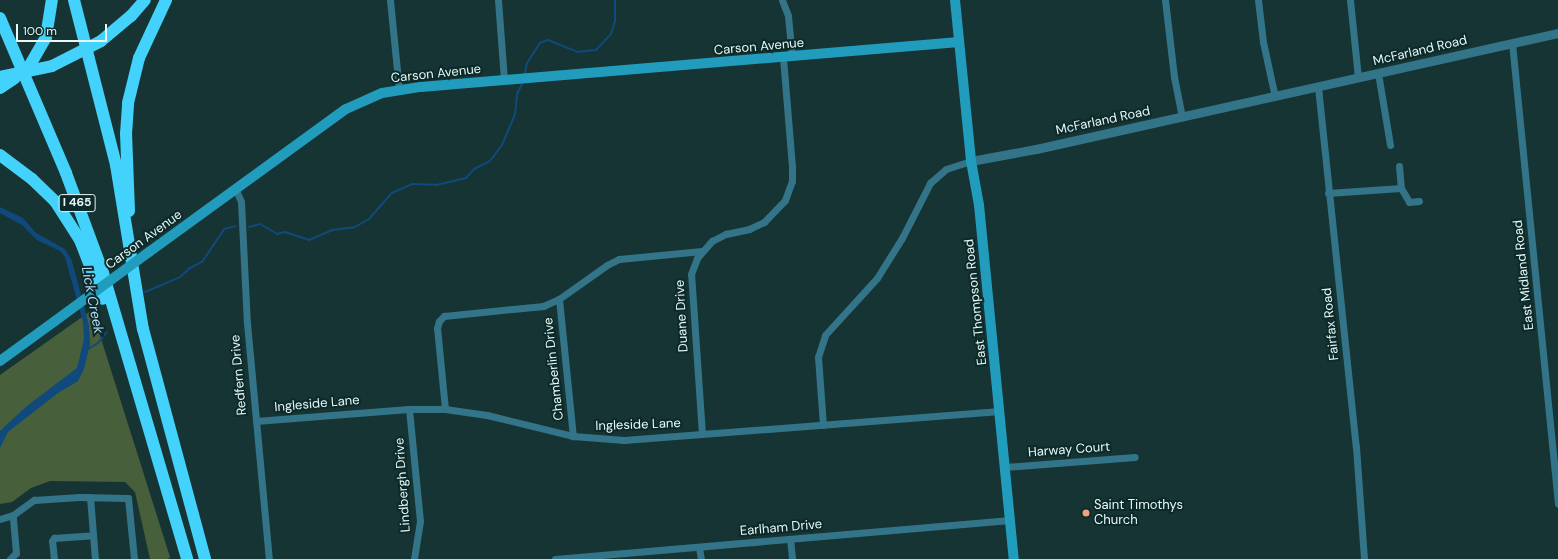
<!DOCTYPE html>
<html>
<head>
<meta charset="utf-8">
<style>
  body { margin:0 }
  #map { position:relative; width:1558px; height:559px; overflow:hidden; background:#163433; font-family:"DM Sans",sans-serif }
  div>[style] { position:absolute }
  .green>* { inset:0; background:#485f3b }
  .water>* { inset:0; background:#10497c }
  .stream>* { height:2px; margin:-1px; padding:0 1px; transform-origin:1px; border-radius:1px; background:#10497c }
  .minor>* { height:7px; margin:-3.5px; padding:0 3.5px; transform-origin:3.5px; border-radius:3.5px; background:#337489 }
  .tertiary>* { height:9px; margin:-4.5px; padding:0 4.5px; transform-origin:4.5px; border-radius:4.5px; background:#337489 }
  .secondary>* { height:10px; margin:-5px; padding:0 5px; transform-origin:5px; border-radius:5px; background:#219cbd }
  .motorway>* { height:12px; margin:-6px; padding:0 6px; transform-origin:6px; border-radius:6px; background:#43d2fb }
  .secondary-bridge>* { height:10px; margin:-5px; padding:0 5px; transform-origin:5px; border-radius:5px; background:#219cbd }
  .motorway-bridge>* { height:12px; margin:-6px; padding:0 6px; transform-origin:6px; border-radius:6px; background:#43d2fb }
  .dots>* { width:11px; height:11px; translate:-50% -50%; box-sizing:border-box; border:2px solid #0b2a29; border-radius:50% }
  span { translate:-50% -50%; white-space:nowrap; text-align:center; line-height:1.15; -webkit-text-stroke:4px #0b2a29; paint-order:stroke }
  .shield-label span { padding:1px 3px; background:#0b2a29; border:1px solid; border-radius:3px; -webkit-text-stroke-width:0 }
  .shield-label { font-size:12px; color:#e7f8f7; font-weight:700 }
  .street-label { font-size:13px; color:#e7f8f7 }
  .poi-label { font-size:13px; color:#e7f8f7 }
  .left { translate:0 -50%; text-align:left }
  .water-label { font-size:14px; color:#b7d4f3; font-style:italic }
  .scale { position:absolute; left:16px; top:24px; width:91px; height:18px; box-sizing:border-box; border:2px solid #e7f8f7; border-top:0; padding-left:5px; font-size:12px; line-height:14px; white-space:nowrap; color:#e7f8f7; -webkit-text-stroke:3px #0b2a29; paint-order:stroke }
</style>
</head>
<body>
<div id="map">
  <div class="green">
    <i style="clip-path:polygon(92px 310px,170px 557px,168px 559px,150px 559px,135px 492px,125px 482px,50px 481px,31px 488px,12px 502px,0 504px,0 375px)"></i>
  </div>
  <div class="water">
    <i style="clip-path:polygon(0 207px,23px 218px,36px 233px,65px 249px,72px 261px,89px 325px,90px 344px,84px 369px,78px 381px,58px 393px,8px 432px,0 448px,0 431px,3px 428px,27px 406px,77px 368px,84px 339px,83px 322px,65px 257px,60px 251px,37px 240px,22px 225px,0 213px)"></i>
  </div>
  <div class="stream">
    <i style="left:525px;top:73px;width:10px;rotate:-79deg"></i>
    <i style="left:527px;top:63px;width:24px;rotate:-57deg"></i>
    <i style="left:540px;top:43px;width:9px;rotate:-21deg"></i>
    <i style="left:548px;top:40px;width:31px;rotate:22deg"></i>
    <i style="left:577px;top:52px;width:19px;rotate:-6deg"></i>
    <i style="left:596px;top:50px;width:22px;rotate:-47deg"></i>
    <i style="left:611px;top:34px;width:14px;rotate:-73deg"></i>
    <i style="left:615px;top:21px;width:21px;rotate:-90deg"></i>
    <i style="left:249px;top:227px;width:11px;rotate:-15deg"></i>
    <i style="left:260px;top:224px;width:20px;rotate:30deg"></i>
    <i style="left:277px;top:234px;width:8px;rotate:-14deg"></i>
    <i style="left:285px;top:232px;width:25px;rotate:18deg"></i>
    <i style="left:309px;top:240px;width:25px;rotate:-23deg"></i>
    <i style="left:332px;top:230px;width:23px;rotate:-7deg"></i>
    <i style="left:355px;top:227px;width:16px;rotate:-30deg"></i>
    <i style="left:369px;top:219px;width:35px;rotate:-49deg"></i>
    <i style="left:392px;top:193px;width:22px;rotate:-24deg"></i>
    <i style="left:412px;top:184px;width:24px;rotate:2deg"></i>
    <i style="left:436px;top:185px;width:31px;rotate:-13deg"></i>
    <i style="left:466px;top:178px;width:12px;rotate:-48deg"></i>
    <i style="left:474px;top:169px;width:18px;rotate:-27deg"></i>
    <i style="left:490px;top:161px;width:20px;rotate:-53deg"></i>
    <i style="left:502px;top:145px;width:34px;rotate:-67deg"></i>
    <i style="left:515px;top:114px;width:20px;rotate:-84deg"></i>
    <i style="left:517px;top:94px;width:11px;rotate:-63deg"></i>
    <i style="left:145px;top:292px;width:38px;rotate:-23deg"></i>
    <i style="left:180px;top:277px;width:13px;rotate:-42deg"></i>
    <i style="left:190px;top:268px;width:13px;rotate:-27deg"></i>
    <i style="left:202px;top:262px;width:40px;rotate:-56deg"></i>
    <i style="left:224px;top:229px;width:12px;rotate:-14deg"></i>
    <i style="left:86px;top:350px;width:14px;rotate:-30deg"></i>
    <i style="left:98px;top:343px;width:14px;rotate:-51deg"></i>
  </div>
  <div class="minor">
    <i style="left:390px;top:0;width:90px;rotate:84.3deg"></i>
    <i style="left:498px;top:0;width:80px;rotate:85.7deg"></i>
    <i style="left:782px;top:0;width:17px;rotate:69deg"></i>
    <i style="left:788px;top:16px;width:41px;rotate:84.4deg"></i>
    <i style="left:1165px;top:0;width:78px;rotate:83.3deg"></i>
    <i style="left:1174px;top:77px;width:41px;rotate:78.7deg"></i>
    <i style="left:1258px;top:0;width:42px;rotate:83.2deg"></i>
    <i style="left:1263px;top:42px;width:56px;rotate:77.7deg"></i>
    <i style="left:1350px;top:0;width:78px;rotate:84.1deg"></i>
    <i style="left:1512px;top:43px;width:463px;rotate:84.3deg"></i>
    <i style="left:1378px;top:73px;width:73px;rotate:80.5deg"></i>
    <i style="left:1318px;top:87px;width:362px;rotate:84deg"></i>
    <i style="left:1356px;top:447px;width:112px;rotate:85.9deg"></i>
    <i style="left:1399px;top:166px;width:22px;rotate:85deg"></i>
    <i style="left:1401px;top:188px;width:16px;rotate:60deg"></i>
    <i style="left:1409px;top:202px;width:10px;rotate:-6deg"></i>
    <i style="left:236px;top:190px;width:13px;rotate:67deg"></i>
    <i style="left:241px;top:202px;width:121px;rotate:87.2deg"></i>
    <i style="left:247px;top:323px;width:237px;rotate:84.7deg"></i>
    <i style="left:1328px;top:193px;width:73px;rotate:-3.9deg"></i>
    <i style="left:559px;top:299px;width:138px;rotate:84.2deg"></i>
    <i style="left:409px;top:409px;width:113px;rotate:84.4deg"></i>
    <i style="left:420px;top:521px;width:38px;rotate:99deg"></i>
    <i style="left:445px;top:409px;width:81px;rotate:-95.6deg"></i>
    <i style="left:437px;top:328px;width:7px;rotate:-74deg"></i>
    <i style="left:439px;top:321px;width:7px;rotate:-45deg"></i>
    <i style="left:444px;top:316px;width:100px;rotate:-5.8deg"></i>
    <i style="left:543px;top:306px;width:17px;rotate:-24deg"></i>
    <i style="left:559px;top:299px;width:59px;rotate:-35.3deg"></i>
    <i style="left:607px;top:265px;width:13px;rotate:-27deg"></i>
    <i style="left:619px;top:259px;width:83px;rotate:-5.5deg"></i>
    <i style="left:256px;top:421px;width:153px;rotate:-4.5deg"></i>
    <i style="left:409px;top:409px;width:36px"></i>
    <i style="left:445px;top:409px;width:42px;rotate:8.1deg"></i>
    <i style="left:487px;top:415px;width:89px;rotate:13.7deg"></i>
    <i style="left:573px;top:436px;width:51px;rotate:4.5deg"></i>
    <i style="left:624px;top:440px;width:377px;rotate:-4.4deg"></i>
    <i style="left:823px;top:425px;width:68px;rotate:-94.2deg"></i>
    <i style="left:818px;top:357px;width:23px;rotate:-72deg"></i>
    <i style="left:825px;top:335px;width:77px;rotate:-47.6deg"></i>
    <i style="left:877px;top:278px;width:47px;rotate:-58deg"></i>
    <i style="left:902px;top:238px;width:62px;rotate:-63deg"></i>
    <i style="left:930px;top:183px;width:21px;rotate:-41deg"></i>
    <i style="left:946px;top:169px;width:26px;rotate:-18deg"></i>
    <i style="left:702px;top:434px;width:160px;rotate:-93.9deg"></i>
    <i style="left:691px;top:274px;width:17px;rotate:-69deg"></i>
    <i style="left:697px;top:258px;width:23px;rotate:-49deg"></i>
    <i style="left:712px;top:241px;width:16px;rotate:-27deg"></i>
    <i style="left:726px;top:234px;width:24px;rotate:-12deg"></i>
    <i style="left:749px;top:229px;width:17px;rotate:-25deg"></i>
    <i style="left:764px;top:222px;width:30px;rotate:-46deg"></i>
    <i style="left:785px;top:200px;width:20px;rotate:-70deg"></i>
    <i style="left:792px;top:181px;width:14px;rotate:-90deg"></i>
    <i style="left:792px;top:167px;width:109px;rotate:-94.7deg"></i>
    <i style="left:1005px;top:467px;width:130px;rotate:-4.4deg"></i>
    <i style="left:90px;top:497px;width:62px;rotate:85.4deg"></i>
    <i style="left:0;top:519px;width:14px;rotate:-17deg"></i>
    <i style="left:13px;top:515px;width:26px;rotate:-36deg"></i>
    <i style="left:34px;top:500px;width:45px;rotate:-3.8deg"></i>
    <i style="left:79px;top:497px;width:49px;rotate:1.2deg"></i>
    <i style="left:128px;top:498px;width:61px;rotate:84.4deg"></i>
    <i style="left:790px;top:539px;width:20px;rotate:84deg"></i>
    <i style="left:699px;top:547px;width:12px;rotate:81deg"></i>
    <i style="left:10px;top:559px;width:8px;rotate:-45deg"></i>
    <i style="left:16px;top:553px;width:38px;rotate:-95deg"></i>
    <i style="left:54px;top:559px;width:18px;rotate:-96deg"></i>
    <i style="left:52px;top:541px;width:4px;rotate:-56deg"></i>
    <i style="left:54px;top:538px;width:39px;rotate:-4deg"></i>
    <i style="left:555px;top:559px;width:457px;rotate:-4.9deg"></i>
  </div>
  <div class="tertiary">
    <i style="left:971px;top:161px;width:66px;rotate:-10.5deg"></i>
    <i style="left:1036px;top:149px;width:535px;rotate:-12.53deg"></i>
  </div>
  <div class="secondary">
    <i style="left:955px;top:0;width:162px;rotate:84.3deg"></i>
    <i style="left:971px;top:161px;width:45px;rotate:79.7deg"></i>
    <i style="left:979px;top:205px;width:356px;rotate:84.4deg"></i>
    <i style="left:149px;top:252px;width:243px;rotate:-36deg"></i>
    <i style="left:346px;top:109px;width:39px;rotate:-24deg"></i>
    <i style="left:382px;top:93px;width:39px;rotate:-9deg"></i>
    <i style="left:421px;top:87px;width:540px;rotate:-4.78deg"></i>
    <i style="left:0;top:361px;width:68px;rotate:-36deg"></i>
  </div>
  <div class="motorway">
    <i style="left:74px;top:0;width:170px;rotate:75.7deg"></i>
    <i style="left:116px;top:165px;width:166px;rotate:80.7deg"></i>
    <i style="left:143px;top:329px;width:238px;rotate:74.9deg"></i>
    <i style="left:0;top:18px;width:168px;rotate:66.9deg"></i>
    <i style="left:66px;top:173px;width:107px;rotate:69.7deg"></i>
    <i style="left:103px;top:273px;width:298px;rotate:73.6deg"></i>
    <i style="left:101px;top:41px;width:39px;rotate:-40deg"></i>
    <i style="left:131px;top:16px;width:21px;rotate:-49deg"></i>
    <i style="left:30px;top:65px;width:32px;rotate:-60deg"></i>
    <i style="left:46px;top:37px;width:37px;rotate:-81deg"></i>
    <i style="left:0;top:88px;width:18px;rotate:-34deg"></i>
    <i style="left:0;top:155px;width:40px;rotate:37deg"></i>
    <i style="left:32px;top:179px;width:32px;rotate:44deg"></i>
    <i style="left:55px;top:201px;width:46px;rotate:57.3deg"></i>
    <i style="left:80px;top:240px;width:63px;rotate:68.7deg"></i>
    <i style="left:129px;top:211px;width:77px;rotate:-92.2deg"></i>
    <i style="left:126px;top:134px;width:31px;rotate:-86deg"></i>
    <i style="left:128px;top:103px;width:46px;rotate:-76.3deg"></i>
    <i style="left:139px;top:58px;width:64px;rotate:-65deg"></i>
  </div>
  <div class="secondary-bridge">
    <i style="left:55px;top:321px;width:117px;rotate:-36.3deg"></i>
  </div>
  <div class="motorway-bridge">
    <i style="left:0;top:77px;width:53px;rotate:-11.9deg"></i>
    <i style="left:52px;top:66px;width:55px;rotate:-27deg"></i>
  </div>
  <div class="dots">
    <i style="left:1086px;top:513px;background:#f0a27a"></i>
  </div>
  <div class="shield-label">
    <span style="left:77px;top:203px">I 465</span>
  </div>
  <div class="street-label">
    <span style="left:759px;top:47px;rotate:-5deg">Carson Avenue</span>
    <span style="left:1420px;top:51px;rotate:-13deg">McFarland Road</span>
    <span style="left:436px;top:74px;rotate:-6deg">Carson Avenue</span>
    <span style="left:1103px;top:121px;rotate:-12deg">McFarland Road</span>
    <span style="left:144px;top:240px;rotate:-36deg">Carson Avenue</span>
    <span style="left:1524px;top:275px;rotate:-96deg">East Midland Road</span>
    <span style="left:976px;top:302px;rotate:-96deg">East Thompson Road</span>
    <span style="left:682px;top:316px;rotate:-93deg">Duane Drive</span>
    <span style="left:1331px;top:324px;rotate:-96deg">Fairfax Road</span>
    <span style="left:554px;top:369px;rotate:-96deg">Chamberlin Drive</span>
    <span style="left:239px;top:375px;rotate:-95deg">Redfern Drive</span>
    <span style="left:317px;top:404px;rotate:-5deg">Ingleside Lane</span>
    <span style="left:638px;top:425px;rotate:-2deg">Ingleside Lane</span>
    <span style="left:1069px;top:450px;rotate:-4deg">Harway Court</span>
    <span style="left:403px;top:485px;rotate:-94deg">Lindbergh Drive</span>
    <span style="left:781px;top:528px;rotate:-5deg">Earlham Drive</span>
  </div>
  <div class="poi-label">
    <span class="left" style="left:1094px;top:513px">Saint Timothys<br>Church</span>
  </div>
  <div class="water-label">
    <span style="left:93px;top:300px;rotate:79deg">Lick Creek</span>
  </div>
  <div class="scale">100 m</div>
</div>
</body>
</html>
